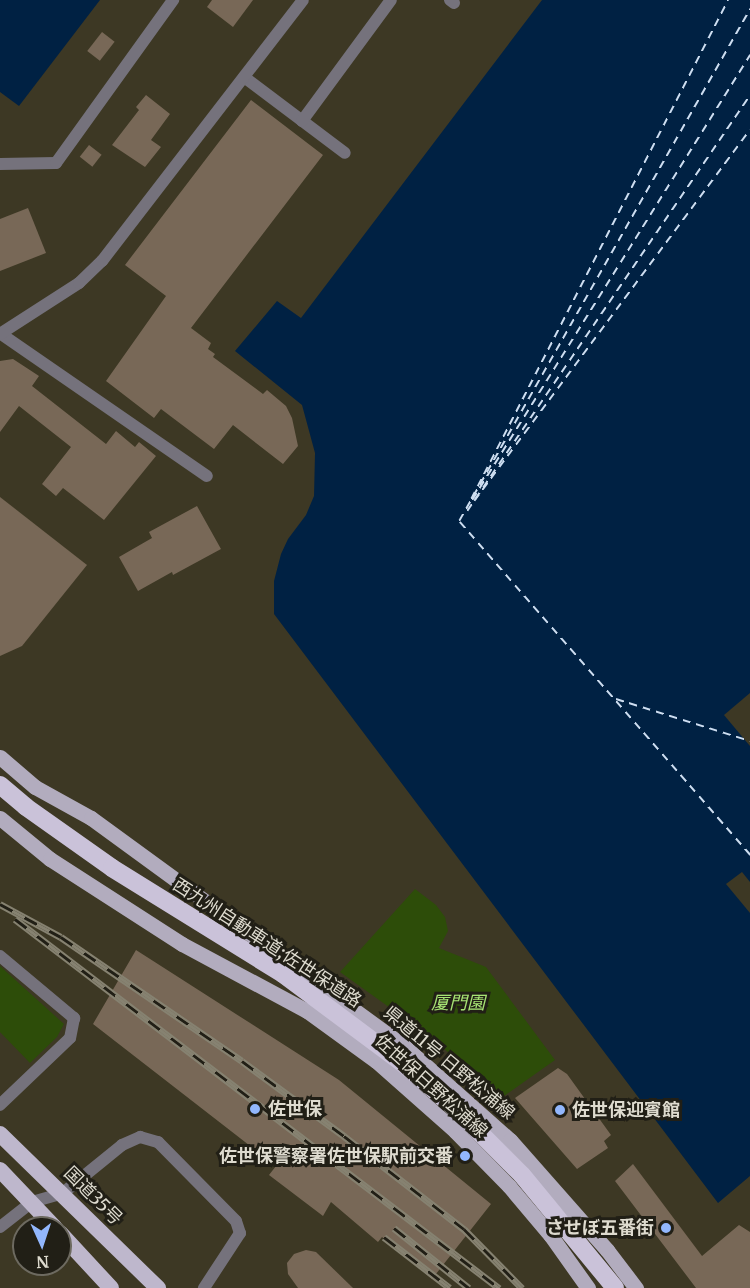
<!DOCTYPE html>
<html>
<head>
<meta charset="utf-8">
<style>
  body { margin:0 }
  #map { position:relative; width:750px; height:1288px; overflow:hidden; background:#3d3824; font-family:Merriweather,"Noto Sans JP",serif }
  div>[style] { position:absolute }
  .green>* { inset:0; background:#2d4d09 }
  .water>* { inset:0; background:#002143 }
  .pier>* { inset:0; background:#3d3824 }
  .ferry>* { height:1.5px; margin-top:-0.75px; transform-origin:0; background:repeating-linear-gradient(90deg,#cedef1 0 8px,transparent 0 14px) }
  .building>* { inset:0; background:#786857; transform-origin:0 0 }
  .minor>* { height:12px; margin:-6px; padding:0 6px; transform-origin:6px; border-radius:6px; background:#75727c }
  .tertiary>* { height:12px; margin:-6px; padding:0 6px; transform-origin:6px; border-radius:6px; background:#75727c }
  .primary>* { height:15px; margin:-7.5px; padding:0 7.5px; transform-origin:7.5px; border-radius:7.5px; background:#b2acbe }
  .trunk>* { height:16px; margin:-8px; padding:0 8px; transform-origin:8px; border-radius:8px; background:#beb7cc }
  .motorway>* { height:18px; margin:-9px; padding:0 9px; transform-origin:9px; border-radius:9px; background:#cac2d9 }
  .rail>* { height:7px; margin-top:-3.5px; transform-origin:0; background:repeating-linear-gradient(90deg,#211f16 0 14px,#868271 0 28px); box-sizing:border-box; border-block:2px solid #868271 }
  .dots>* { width:16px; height:16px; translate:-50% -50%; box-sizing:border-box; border:3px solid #211f16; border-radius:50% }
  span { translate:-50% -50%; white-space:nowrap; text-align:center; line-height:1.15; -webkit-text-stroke:6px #211f16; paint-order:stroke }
  .street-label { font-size:18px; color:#dedbcf }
  .park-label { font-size:18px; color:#a7e374; font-style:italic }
  .poi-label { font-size:18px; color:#dedbcf; font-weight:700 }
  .left { translate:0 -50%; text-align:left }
  .right { translate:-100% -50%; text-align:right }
  .north { position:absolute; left:12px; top:1216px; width:60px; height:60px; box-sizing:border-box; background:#211f16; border:2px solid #6d6a60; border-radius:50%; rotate:177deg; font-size:16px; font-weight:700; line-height:24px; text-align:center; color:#dedbcf }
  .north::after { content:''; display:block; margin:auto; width:21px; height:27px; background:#92b7fd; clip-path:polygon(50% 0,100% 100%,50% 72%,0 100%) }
</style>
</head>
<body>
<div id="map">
  <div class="green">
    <i style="clip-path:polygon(415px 889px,436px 905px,445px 917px,448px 931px,439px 948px,486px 967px,555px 1060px,504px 1096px,407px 1020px,340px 972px)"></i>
    <i style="clip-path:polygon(0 966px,64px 1024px,57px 1037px,30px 1063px,0 1032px)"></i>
  </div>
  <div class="water">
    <i style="clip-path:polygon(0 0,100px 0,19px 106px,0 92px)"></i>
    <i style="clip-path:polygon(542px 0,750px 0,750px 1176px,718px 1203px,274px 614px,274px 581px,281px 554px,288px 539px,306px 515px,314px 496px,315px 453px,302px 405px,235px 351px,277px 301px,301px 318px)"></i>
  </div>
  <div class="pier">
    <i style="clip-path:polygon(750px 693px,750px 746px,724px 715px)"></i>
    <i style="clip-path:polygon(742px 872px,750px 882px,750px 913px,726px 884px)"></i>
  </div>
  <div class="ferry">
    <i style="left:471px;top:499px;width:561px;rotate:-62.75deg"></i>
    <i style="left:472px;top:500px;width:525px;rotate:-58.01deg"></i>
    <i style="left:474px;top:501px;width:462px;rotate:-53.4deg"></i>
    <i style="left:467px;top:511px;width:503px;rotate:-55.77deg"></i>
    <i style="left:459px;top:521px;width:589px;rotate:-60.39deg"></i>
    <i style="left:460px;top:522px;width:442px;rotate:48.9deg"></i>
    <i style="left:616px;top:699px;width:140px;rotate:17.4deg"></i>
  </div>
  <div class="building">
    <i style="clip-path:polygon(212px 0,253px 0,233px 27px,207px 7px)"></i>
    <i style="left:102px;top:32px;width:16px;height:24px;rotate:38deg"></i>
    <i style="clip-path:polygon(146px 95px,170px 114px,151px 140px,161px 147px,145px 167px,112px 145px,139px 110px,136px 107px)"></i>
    <i style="clip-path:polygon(251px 100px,323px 155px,191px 328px,211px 343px,208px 349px,215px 354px,213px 357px,263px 394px,267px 390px,286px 406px,292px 418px,298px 446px,283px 464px,233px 425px,214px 449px,161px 409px,154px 418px,106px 381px,166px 296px,125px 265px)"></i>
    <i style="left:89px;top:145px;width:16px;height:15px;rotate:38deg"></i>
    <i style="clip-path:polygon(28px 208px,46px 253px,0 271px,0 219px)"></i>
    <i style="clip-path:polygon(13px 359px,39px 376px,32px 386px,106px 444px,116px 431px,135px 447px,139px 442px,156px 456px,104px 520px,63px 488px,56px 496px,42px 484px,71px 447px,19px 406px,0 432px,0 361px)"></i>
    <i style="clip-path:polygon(0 497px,87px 565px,22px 646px,0 656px)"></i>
    <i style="clip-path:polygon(197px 506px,221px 549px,173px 575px,172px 572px,138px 591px,119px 557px,152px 538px,149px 532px)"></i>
    <i style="clip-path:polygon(136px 950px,339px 1080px,491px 1204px,432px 1279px,382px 1237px,378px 1242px,331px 1202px,323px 1216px,269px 1175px,276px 1166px,93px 1024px)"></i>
    <i style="clip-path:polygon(558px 1068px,567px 1074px,611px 1135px,604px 1141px,608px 1148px,577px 1169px,515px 1098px)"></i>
    <i style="clip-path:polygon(633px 1164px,702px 1256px,739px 1225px,750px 1232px,750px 1288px,696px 1288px,615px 1181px)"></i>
    <i style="clip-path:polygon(306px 1250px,316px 1252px,353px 1288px,298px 1288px,288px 1274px,287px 1263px,294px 1254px)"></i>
  </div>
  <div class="minor">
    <i style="left:244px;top:77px;width:126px;rotate:37deg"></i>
    <i style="left:302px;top:121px;width:150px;rotate:-53.7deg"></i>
    <i style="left:0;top:164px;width:56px;rotate:-1deg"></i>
    <i style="left:56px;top:163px;width:201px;rotate:-54.3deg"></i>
    <i style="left:1px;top:334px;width:250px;rotate:34.6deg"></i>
    <i style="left:0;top:956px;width:97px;rotate:40deg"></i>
    <i style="left:74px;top:1018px;width:20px;rotate:101deg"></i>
    <i style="left:70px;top:1038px;width:97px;rotate:136.3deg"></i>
    <i style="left:0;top:1227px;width:41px;rotate:-38deg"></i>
    <i style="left:32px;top:1202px;width:32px;rotate:-16deg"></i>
    <i style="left:63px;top:1193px;width:76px;rotate:-39.1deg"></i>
    <i style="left:122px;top:1145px;width:20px;rotate:-24deg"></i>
    <i style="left:140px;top:1137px;width:19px;rotate:16deg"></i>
    <i style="left:158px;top:1142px;width:111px;rotate:45.4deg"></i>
    <i style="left:236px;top:1221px;width:13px;rotate:72deg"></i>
    <i style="left:240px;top:1233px;width:66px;rotate:123.2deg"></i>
  </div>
  <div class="tertiary">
    <i style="left:450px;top:0;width:5px;rotate:37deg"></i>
    <i style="left:0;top:334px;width:94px;rotate:-32.8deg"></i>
    <i style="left:79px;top:283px;width:32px;rotate:-44deg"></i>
    <i style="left:102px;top:261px;width:329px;rotate:-52.4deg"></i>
  </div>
  <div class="primary">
    <i style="left:0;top:757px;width:46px;rotate:40.6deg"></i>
    <i style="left:35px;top:787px;width:64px;rotate:29deg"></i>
    <i style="left:91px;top:818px;width:387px;rotate:36.1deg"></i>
    <i style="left:404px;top:1046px;width:142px;rotate:41.6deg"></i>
    <i style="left:510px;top:1140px;width:147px;rotate:48.6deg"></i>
    <i style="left:607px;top:1250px;width:48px;rotate:52.7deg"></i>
    <i style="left:0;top:818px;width:65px;rotate:39.4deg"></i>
    <i style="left:50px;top:859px;width:157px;rotate:32.8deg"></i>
    <i style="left:182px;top:944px;width:142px;rotate:28.2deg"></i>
    <i style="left:307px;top:1011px;width:85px;rotate:35.9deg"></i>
    <i style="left:376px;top:1061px;width:106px;rotate:41.5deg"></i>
    <i style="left:455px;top:1131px;width:77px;rotate:45.5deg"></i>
    <i style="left:509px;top:1186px;width:65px;rotate:50deg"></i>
    <i style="left:551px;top:1236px;width:64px;rotate:54.6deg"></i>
  </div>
  <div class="trunk">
    <i style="left:0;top:1134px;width:221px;rotate:44.3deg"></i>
    <i style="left:0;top:1170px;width:80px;rotate:46.5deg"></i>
    <i style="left:60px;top:1233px;width:75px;rotate:47.2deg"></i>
  </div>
  <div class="motorway">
    <i style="left:0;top:785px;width:34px;rotate:40deg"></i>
    <i style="left:26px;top:807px;width:105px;rotate:35.3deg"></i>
    <i style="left:112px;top:868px;width:201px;rotate:31.8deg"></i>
    <i style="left:283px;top:974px;width:147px;rotate:36.7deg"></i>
    <i style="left:401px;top:1062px;width:72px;rotate:40.5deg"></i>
    <i style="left:456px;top:1109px;width:93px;rotate:45deg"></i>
    <i style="left:522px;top:1175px;width:146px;rotate:50.5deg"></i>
  </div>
  <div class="rail">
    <i style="left:0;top:904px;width:69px;rotate:28.4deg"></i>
    <i style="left:61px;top:937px;width:219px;rotate:34.4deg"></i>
    <i style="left:242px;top:1061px;width:127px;rotate:36.3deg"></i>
    <i style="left:344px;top:1136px;width:152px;rotate:37.8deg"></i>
    <i style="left:464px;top:1229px;width:83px;rotate:45.5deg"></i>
    <i style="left:15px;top:919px;width:609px;rotate:37.32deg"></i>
    <i style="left:394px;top:1228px;width:96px;rotate:38.7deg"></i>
    <i style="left:384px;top:1237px;width:83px;rotate:37.7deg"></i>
  </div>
  <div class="dots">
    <i style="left:255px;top:1109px;background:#92b7fd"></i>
    <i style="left:560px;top:1110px;background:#92b7fd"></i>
    <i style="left:465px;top:1156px;background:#92b7fd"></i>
    <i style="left:666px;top:1228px;background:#92b7fd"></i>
  </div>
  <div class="street-label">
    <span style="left:267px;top:943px;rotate:33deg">西九州自動車道;佐世保道路</span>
    <span style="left:449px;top:1063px;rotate:40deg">県道11号 日野松浦線</span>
    <span style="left:431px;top:1086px;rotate:42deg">佐世保日野松浦線</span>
    <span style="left:93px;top:1196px;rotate:45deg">国道35号</span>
  </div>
  <div class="park-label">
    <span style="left:458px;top:1003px">厦門園</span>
  </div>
  <div class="poi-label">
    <span class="left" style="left:268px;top:1109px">佐世保</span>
    <span class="left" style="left:572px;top:1110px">佐世保迎賓館</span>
    <span class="right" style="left:453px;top:1156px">佐世保警察署佐世保駅前交番</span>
    <span class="right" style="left:654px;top:1228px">させぼ五番街</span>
  </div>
  <div class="north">N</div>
</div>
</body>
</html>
